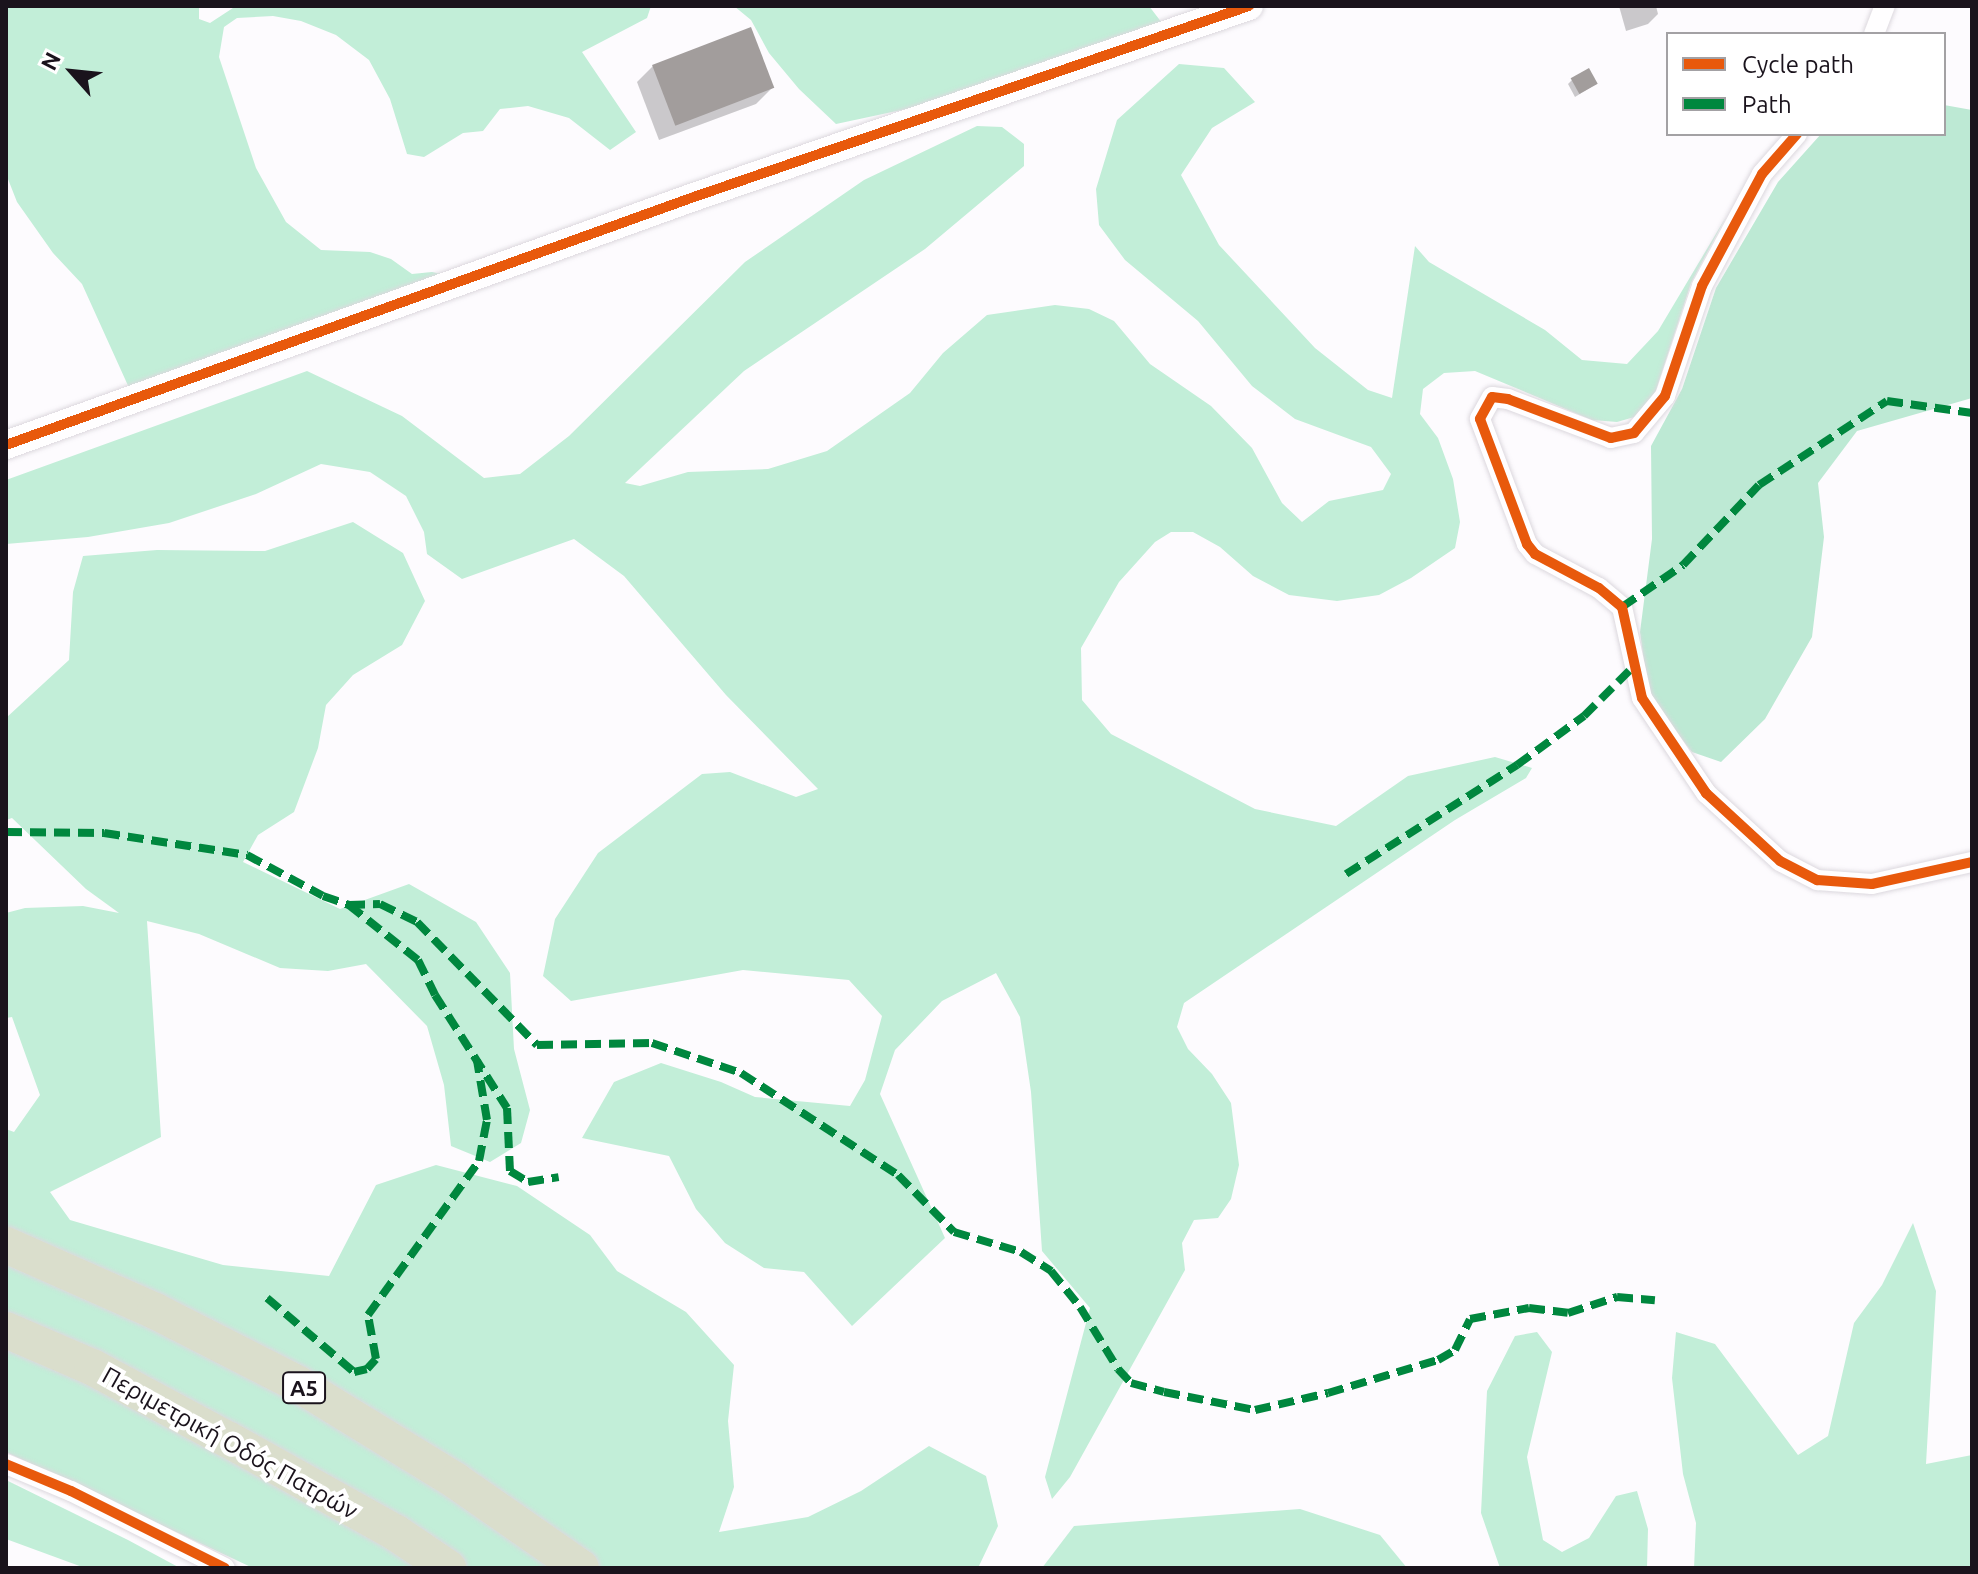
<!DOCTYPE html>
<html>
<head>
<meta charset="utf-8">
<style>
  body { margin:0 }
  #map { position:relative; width:1978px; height:1574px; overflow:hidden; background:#fdfbfe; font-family:Ubuntu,sans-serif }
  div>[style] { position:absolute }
  .green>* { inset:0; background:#c2eed8 }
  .forest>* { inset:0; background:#bde9d4 }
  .shadow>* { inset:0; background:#0003 }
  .building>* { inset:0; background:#a29d9c; transform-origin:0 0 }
  .roads { filter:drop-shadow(0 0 2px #dcd8de) drop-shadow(0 0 2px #dcd8de) }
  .street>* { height:20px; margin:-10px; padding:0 10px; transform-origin:10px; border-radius:10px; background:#fffeff }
  .secondary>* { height:28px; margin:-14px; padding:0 14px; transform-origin:14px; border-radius:14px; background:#fffeff }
  .highway>* { height:36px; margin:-18px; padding:0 18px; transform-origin:18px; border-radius:18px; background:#dadecc }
  .quiet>* { height:8px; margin-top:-4px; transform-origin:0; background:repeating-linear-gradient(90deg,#00873e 0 16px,transparent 0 24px) }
  .cycleway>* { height:10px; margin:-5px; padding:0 5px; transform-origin:5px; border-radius:5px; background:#e8590c }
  span { translate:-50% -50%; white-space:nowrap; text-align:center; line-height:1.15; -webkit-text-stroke:8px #fff; paint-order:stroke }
  .shield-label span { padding:2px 6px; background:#fff; border:2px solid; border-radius:6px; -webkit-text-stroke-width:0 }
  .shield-label { font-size:22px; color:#1a131c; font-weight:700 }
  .street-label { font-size:24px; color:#1a131c }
  .frame { position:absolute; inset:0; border:8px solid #1a131c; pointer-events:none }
  .legend { position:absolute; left:1666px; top:32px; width:280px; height:104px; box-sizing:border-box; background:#fff; border:2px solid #a3a1a4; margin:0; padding:10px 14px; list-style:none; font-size:24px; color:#1a131c }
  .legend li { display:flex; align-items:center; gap:16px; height:40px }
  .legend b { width:40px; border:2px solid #a3a1a4 }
  .north { position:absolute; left:32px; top:32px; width:80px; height:80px; -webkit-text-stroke:6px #fff; paint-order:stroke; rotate:297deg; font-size:22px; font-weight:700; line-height:32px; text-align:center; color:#1a131c }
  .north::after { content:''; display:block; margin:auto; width:28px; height:36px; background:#1a131c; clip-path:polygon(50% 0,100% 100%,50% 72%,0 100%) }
</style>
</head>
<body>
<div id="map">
  <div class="green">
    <i style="clip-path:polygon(6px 6px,199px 6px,199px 19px,210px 23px,236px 6px,651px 6px,647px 18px,582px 52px,636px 132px,610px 150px,569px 118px,528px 106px,500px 109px,483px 131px,463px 133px,424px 157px,407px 154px,390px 99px,369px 60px,336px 35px,301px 21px,273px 16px,237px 18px,224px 27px,219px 57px,256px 168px,286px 222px,321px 250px,370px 252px,391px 259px,412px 274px,432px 272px,456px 277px,130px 390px,82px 284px,53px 253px,17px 202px,6px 174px)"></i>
    <i style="clip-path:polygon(734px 6px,1149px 6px,1162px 23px,911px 108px,836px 124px,799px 89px,769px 53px,751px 20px)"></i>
    <i style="clip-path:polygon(1179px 64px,1224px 68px,1255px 102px,1212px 128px,1181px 175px,1219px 245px,1315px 348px,1368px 390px,1392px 398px,1415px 246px,1429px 262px,1545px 330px,1582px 360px,1627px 364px,1658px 331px,1726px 217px,1691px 283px,1655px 393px,1638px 416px,1617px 422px,1592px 420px,1475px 371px,1444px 373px,1423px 389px,1420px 414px,1438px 438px,1453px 479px,1460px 522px,1455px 548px,1411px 578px,1379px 595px,1337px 601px,1289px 595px,1253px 576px,1220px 547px,1193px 532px,1171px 532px,1155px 542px,1119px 582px,1081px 648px,1082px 700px,1111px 734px,1255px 809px,1336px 826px,1408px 776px,1495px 757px,1532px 768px,1526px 778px,1455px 820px,1184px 1003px,1177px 1027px,1188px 1049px,1212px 1074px,1231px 1103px,1239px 1165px,1231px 1199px,1218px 1218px,1194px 1220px,1182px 1243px,1185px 1270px,1070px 1477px,1052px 1499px,1045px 1477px,1090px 1308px,1042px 1251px,1031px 1092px,1020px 1017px,996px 973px,942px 1001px,895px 1050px,880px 1094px,945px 1238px,852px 1326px,804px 1272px,764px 1268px,725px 1243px,696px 1209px,669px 1156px,582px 1138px,614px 1082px,661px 1063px,721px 1082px,755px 1097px,850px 1106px,865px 1080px,882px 1016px,849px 980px,743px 970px,571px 1001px,543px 976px,555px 919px,598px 853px,702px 774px,730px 772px,796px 797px,818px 789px,726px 695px,624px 576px,574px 539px,462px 579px,427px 554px,424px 532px,406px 496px,370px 472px,321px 464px,256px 494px,169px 523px,88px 537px,6px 544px,6px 480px,307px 371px,402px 416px,484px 478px,520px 474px,569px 436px,745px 262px,864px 180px,977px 126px,1002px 127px,1024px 144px,1024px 166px,925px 249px,744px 371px,625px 483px,640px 486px,688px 472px,768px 469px,827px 451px,910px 393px,943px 353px,987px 315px,1055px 305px,1089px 309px,1114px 321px,1150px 364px,1211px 406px,1252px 448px,1282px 503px,1302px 522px,1329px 501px,1383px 490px,1391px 474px,1371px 447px,1295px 419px,1252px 386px,1198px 321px,1125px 260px,1099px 225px,1096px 189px,1117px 120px)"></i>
    <i style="clip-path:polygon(353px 522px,403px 553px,425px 601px,402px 645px,353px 675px,326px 705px,318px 748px,294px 812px,258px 835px,243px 862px,340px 909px,409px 884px,476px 922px,510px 973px,514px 1049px,530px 1110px,521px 1143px,490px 1162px,451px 1146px,444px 1085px,427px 1026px,366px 964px,328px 971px,280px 968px,199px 934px,147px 921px,161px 1137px,50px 1192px,70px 1220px,223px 1265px,329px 1276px,376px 1185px,436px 1165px,517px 1186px,590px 1235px,617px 1271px,686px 1312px,734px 1365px,728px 1421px,734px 1487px,719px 1532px,808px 1517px,861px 1491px,929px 1446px,986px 1476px,998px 1526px,978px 1568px,253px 1568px,6px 1452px,6px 1129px,14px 1132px,40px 1095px,12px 1017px,6px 1018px,6px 913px,25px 908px,83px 906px,119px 913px,86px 889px,12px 818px,6px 820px,6px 718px,69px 660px,73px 592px,83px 556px,157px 550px,265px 551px)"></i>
    <i style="clip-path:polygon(1913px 1223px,1936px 1291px,1926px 1464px,1972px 1455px,1972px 1568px,1694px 1568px,1696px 1523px,1683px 1474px,1672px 1378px,1676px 1332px,1715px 1344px,1798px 1455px,1828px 1436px,1854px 1323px,1882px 1285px)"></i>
    <i style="clip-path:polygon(1537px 1332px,1552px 1352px,1527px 1457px,1543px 1540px,1562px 1552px,1589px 1538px,1616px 1496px,1637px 1491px,1648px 1529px,1647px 1568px,1500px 1568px,1481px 1513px,1487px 1391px,1515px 1336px)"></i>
    <i style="clip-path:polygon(6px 1480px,128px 1540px,180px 1568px,85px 1568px,6px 1539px)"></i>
    <i style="clip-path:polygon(1300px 1509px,1380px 1535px,1407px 1568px,1042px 1568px,1074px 1526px)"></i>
  </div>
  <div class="forest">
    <i style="clip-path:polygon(1944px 105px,1972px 110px,1972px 398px,1857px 431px,1818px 483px,1824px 537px,1812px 637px,1765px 719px,1721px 762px,1692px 752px,1649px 697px,1640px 632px,1652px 539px,1651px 446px,1682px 389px,1716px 288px,1778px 182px,1821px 134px,1944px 134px)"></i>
  </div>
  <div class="shadow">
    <i style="clip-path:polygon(1619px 6px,1656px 6px,1658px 14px,1648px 24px,1626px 31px)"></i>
    <i style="clip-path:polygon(653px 66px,772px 88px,756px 104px,659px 140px,637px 82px)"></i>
    <i style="clip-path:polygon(1572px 80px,1596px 84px,1575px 97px,1568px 84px)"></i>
  </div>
  <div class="building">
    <i style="left:751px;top:27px;width:65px;height:106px;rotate:69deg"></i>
    <i style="left:1589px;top:68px;width:18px;height:21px;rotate:61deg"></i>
  </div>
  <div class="roads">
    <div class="street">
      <i style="left:1874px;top:34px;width:30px;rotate:-69deg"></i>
      <i style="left:1797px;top:134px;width:53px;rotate:131.2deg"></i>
      <i style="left:1762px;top:174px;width:127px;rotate:118.2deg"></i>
      <i style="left:1702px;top:286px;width:116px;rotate:108.6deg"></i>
      <i style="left:1665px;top:396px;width:48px;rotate:130deg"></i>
      <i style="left:1634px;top:433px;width:24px;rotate:168deg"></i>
      <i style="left:1611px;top:438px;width:110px;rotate:-159.3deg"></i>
      <i style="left:1508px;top:399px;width:16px;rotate:-173deg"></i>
      <i style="left:1492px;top:397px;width:25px;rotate:119deg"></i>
      <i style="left:1480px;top:419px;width:134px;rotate:69.4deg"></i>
      <i style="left:1527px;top:544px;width:13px;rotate:51deg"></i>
      <i style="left:1535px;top:554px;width:72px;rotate:28deg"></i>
      <i style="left:1599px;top:588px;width:30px;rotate:40deg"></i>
      <i style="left:1622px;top:607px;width:93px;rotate:77.6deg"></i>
      <i style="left:1642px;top:698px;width:115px;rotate:56deg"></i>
      <i style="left:1706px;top:793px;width:100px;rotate:42.6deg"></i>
      <i style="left:1780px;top:861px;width:42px;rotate:27.2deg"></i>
      <i style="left:1817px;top:880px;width:55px;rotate:4.2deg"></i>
      <i style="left:1872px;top:884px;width:102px;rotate:-12.4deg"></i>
      <i style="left:6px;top:1464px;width:70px;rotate:22.6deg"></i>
      <i style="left:71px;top:1491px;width:172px;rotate:26.6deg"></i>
    </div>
    <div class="secondary">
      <i style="left:6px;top:445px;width:728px;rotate:-19.83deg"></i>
      <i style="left:691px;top:198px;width:590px;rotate:-18.99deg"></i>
    </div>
    <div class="highway">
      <i style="left:6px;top:1245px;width:163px;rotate:23.9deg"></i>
      <i style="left:155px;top:1311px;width:161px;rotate:27deg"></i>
      <i style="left:298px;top:1384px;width:185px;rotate:31.5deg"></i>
      <i style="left:456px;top:1481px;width:152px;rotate:34.8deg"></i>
      <i style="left:6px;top:1330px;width:94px;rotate:23.3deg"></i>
      <i style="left:92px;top:1367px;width:155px;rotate:28.1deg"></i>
      <i style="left:229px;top:1440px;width:191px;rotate:29.1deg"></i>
      <i style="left:396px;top:1533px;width:63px;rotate:33.9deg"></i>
    </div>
  </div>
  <div class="quiet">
    <i style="left:1622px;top:607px;width:74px;rotate:-34.5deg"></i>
    <i style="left:1683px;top:565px;width:110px;rotate:-46.5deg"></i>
    <i style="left:1759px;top:485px;width:153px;rotate:-33.3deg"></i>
    <i style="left:1887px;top:401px;width:86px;rotate:8deg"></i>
    <i style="left:6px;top:832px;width:98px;rotate:0.6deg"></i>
    <i style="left:104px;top:833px;width:145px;rotate:8.7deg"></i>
    <i style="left:247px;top:855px;width:86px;rotate:28.3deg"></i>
    <i style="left:323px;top:896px;width:28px;rotate:19deg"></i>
    <i style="left:349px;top:905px;width:31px;rotate:-2deg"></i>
    <i style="left:380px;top:904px;width:41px;rotate:25.9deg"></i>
    <i style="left:417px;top:922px;width:172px;rotate:45.7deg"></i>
    <i style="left:537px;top:1045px;width:115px;rotate:-1deg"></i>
    <i style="left:652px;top:1043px;width:94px;rotate:18.6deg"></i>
    <i style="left:741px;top:1073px;width:187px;rotate:33deg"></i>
    <i style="left:898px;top:1175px;width:80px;rotate:45.5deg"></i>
    <i style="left:954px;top:1232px;width:70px;rotate:16.6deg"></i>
    <i style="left:1021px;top:1252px;width:36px;rotate:32deg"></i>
    <i style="left:1051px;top:1271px;width:46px;rotate:51.1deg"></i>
    <i style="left:1080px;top:1307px;width:73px;rotate:58.5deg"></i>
    <i style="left:1118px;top:1369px;width:19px;rotate:47deg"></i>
    <i style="left:1131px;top:1383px;width:34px;rotate:15deg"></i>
    <i style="left:1164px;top:1392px;width:93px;rotate:11.2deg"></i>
    <i style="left:1255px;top:1410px;width:75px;rotate:-13.1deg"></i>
    <i style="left:1328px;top:1393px;width:115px;rotate:-16.7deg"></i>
    <i style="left:1438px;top:1360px;width:20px;rotate:-30deg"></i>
    <i style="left:1455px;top:1350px;width:34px;rotate:-64deg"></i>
    <i style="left:1470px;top:1319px;width:60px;rotate:-10.6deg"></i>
    <i style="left:1529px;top:1308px;width:39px;rotate:7deg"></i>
    <i style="left:1568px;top:1313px;width:52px;rotate:-18.1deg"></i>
    <i style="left:1617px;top:1297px;width:38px;rotate:5deg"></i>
    <i style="left:1346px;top:874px;width:203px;rotate:-32.5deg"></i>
    <i style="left:1517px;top:765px;width:83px;rotate:-36.2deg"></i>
    <i style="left:1584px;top:716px;width:71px;rotate:-45deg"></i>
    <i style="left:349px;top:905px;width:88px;rotate:38.6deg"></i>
    <i style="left:418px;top:960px;width:39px;rotate:64deg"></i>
    <i style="left:435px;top:995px;width:134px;rotate:57.5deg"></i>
    <i style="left:507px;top:1108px;width:63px;rotate:87.3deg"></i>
    <i style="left:510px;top:1171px;width:21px;rotate:31deg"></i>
    <i style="left:528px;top:1182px;width:31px;rotate:-9deg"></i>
    <i style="left:267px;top:1298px;width:114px;rotate:40.4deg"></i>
    <i style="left:354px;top:1372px;width:13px;rotate:-13deg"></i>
    <i style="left:367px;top:1369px;width:13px;rotate:-48deg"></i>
    <i style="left:376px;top:1359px;width:45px;rotate:-100.3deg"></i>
    <i style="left:368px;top:1315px;width:190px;rotate:-54.2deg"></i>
    <i style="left:479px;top:1161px;width:42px;rotate:-79deg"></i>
    <i style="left:487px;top:1120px;width:61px;rotate:-99.5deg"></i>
  </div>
  <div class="cycleway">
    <i style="left:1797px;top:134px;width:53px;rotate:131.2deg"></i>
    <i style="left:1762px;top:174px;width:127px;rotate:118.2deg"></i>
    <i style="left:1702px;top:286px;width:116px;rotate:108.6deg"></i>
    <i style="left:1665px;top:396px;width:48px;rotate:130deg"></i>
    <i style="left:1634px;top:433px;width:24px;rotate:168deg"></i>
    <i style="left:1611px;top:438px;width:110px;rotate:-159.3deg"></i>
    <i style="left:1508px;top:399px;width:16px;rotate:-173deg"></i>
    <i style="left:1492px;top:397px;width:25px;rotate:119deg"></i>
    <i style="left:1480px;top:419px;width:134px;rotate:69.4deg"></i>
    <i style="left:1527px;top:544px;width:13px;rotate:51deg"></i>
    <i style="left:1535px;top:554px;width:72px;rotate:28deg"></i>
    <i style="left:1599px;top:588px;width:30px;rotate:40deg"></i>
    <i style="left:1622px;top:607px;width:93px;rotate:77.6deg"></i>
    <i style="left:1642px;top:698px;width:115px;rotate:56deg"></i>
    <i style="left:1706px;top:793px;width:100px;rotate:42.6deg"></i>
    <i style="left:1780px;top:861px;width:42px;rotate:27.2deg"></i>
    <i style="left:1817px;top:880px;width:55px;rotate:4.2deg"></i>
    <i style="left:1872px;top:884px;width:102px;rotate:-12.4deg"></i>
    <i style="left:6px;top:445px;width:728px;rotate:-19.83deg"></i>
    <i style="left:691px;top:198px;width:590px;rotate:-18.99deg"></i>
    <i style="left:6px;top:1464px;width:70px;rotate:22.6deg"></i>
    <i style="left:71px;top:1491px;width:172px;rotate:26.6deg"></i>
  </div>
  <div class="shield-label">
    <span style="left:304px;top:1388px">Α5</span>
  </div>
  <div class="street-label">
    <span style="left:230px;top:1443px;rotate:29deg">Περιμετρική Οδός Πατρών</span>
  </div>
  <div class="frame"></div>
  <ul class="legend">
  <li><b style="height:10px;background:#e8590c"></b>Cycle path</li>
  <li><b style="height:10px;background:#00873e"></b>Path</li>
  </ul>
  <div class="north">N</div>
</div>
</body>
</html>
